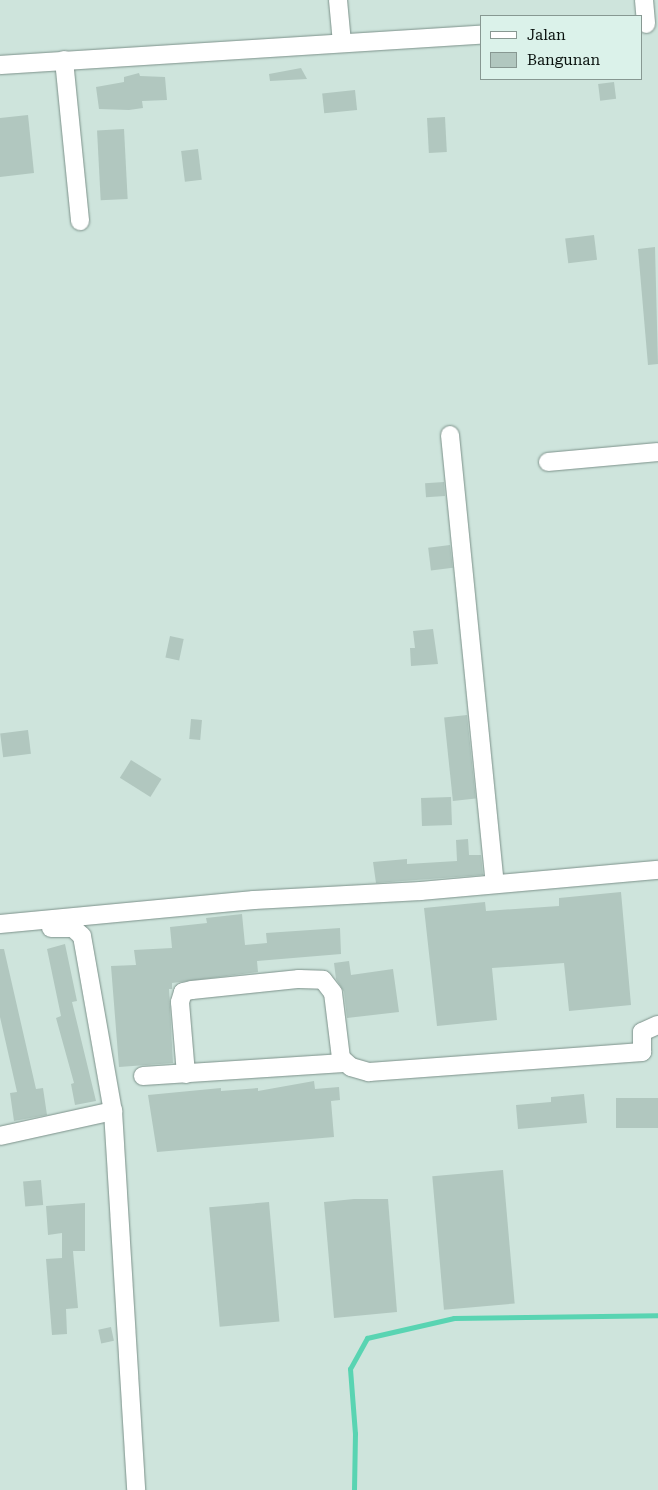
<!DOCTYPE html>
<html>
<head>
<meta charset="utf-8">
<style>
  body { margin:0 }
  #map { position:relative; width:658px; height:1490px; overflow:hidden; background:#cee4dc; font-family:"Roboto Serif",serif }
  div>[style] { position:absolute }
  .stream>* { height:4.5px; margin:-2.25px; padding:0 2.25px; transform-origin:2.25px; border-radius:2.25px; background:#59d4b2 }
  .building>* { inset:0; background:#b1c7bf; transform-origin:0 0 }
  .roads { filter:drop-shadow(0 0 1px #7c918a) drop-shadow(0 0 1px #7c918a) }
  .minor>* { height:18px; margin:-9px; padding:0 9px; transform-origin:9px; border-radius:9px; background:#fff }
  span { translate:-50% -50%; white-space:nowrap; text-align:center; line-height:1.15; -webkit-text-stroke:4.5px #dbf2ea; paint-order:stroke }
  .legend { position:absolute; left:480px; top:15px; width:162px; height:65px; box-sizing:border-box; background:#dbf2ea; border:1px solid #879892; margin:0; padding:6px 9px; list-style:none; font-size:15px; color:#0a120f }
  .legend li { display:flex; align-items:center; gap:10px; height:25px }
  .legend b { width:25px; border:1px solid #879892 }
</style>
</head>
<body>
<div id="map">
  <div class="stream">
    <i style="left:354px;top:1490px;width:56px;rotate:-89deg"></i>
    <i style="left:355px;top:1434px;width:65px;rotate:-94.4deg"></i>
    <i style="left:350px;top:1369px;width:35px;rotate:-61deg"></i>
    <i style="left:367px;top:1338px;width:89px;rotate:-12.9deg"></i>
    <i style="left:454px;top:1318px;width:204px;rotate:-0.8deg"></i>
  </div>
  <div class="building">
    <i style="clip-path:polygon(301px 68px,307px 79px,270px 81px,269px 74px)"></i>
    <i style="clip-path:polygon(139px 73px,140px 76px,165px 77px,167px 100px,142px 101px,143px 108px,129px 110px,99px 109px,96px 87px,124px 82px,124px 77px)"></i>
    <i style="left:614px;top:82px;width:17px;height:16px;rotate:83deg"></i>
    <i style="left:355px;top:90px;width:20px;height:33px;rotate:84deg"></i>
    <i style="clip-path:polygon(28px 115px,34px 173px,0 177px,0 118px)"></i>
    <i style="left:445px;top:117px;width:35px;height:18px;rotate:87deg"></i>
    <i style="left:124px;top:129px;width:70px;height:27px;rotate:87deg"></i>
    <i style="left:198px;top:149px;width:31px;height:17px;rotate:83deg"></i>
    <i style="left:594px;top:235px;width:25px;height:29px;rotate:83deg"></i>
    <i style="clip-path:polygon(655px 247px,658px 364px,648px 365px,638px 249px)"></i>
    <i style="left:444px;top:482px;width:14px;height:19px;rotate:86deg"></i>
    <i style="left:450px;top:545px;width:23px;height:22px;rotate:83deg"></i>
    <i style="clip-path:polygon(433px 629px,438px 664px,411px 666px,410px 648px,415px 648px,413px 631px)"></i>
    <i style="left:170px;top:636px;width:14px;height:22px;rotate:12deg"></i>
    <i style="left:467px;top:715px;width:84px;height:23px;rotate:84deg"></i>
    <i style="left:191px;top:719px;width:11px;height:20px;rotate:5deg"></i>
    <i style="left:28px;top:730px;width:24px;height:28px;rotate:83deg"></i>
    <i style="left:131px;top:760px;width:36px;height:21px;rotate:32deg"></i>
    <i style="left:451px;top:797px;width:28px;height:30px;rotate:88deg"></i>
    <i style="clip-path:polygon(468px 839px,469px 855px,481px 855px,483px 875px,376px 883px,373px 862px,407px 859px,407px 864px,457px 861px,456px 840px)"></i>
    <i style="clip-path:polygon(621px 892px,631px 1005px,569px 1011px,564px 963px,492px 968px,497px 1020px,437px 1026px,424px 908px,485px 902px,486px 911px,559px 906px,559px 898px)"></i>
    <i style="clip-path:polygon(242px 914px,245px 945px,267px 943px,266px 933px,340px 928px,341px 954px,257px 961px,258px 972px,172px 983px,172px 989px,169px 989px,173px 1063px,119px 1067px,111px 966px,136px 965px,134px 950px,172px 948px,170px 927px,207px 923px,206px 918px)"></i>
    <i style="clip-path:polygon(65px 944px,77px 1001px,72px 1002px,96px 1101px,75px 1105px,71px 1084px,74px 1083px,56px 1018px,61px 1016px,47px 949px)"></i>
    <i style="clip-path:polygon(0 949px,4px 949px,36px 1089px,43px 1088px,47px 1115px,14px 1121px,10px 1093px,17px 1092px,0 1017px)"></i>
    <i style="clip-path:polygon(349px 961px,351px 975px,393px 969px,399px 1012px,347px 1018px,344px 992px,336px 979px,334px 963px)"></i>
    <i style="clip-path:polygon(314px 1081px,315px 1089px,339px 1087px,340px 1100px,331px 1101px,334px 1137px,157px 1152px,148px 1095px,221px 1088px,221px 1091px,258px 1088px,258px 1091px)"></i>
    <i style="clip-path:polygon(584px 1094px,587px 1123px,518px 1129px,516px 1105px,551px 1102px,551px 1097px)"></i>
    <i style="left:658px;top:1098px;width:30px;height:42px;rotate:90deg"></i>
    <i style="left:503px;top:1170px;width:134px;height:71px;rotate:85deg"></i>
    <i style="left:41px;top:1180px;width:25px;height:18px;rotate:85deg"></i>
    <i style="clip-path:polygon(354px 1199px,388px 1199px,397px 1312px,334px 1318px,324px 1202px)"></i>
    <i style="left:269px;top:1202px;width:120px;height:60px;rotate:85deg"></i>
    <i style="clip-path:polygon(85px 1203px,85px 1251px,73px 1251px,78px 1308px,66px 1309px,67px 1334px,52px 1335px,46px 1259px,62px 1258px,62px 1233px,48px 1235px,46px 1206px)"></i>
    <i style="left:111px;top:1327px;width:14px;height:13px;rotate:78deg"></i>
  </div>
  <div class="roads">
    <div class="minor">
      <i style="left:338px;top:0;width:43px;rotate:84.7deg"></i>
      <i style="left:644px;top:0;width:24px;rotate:85deg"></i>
      <i style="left:64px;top:60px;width:162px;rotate:84.3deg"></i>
      <i style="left:0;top:65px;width:483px;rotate:-3.6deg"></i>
      <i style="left:450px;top:435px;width:451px;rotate:84.3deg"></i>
      <i style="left:548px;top:462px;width:110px;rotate:-5.2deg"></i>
      <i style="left:0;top:924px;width:255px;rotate:-5.4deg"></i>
      <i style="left:254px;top:900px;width:167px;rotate:-3.1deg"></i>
      <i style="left:421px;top:891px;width:238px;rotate:-5.1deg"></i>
      <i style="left:51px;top:928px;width:22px"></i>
      <i style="left:73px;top:928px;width:12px;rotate:42deg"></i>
      <i style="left:82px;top:936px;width:178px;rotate:80deg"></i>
      <i style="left:113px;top:1111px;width:380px;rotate:86.5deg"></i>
      <i style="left:186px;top:1074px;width:72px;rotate:-94.8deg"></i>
      <i style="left:180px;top:1002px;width:10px;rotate:-73deg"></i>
      <i style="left:183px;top:992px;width:9px;rotate:-13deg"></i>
      <i style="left:192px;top:990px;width:108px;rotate:-5.9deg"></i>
      <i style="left:299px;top:979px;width:24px;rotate:2deg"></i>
      <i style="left:323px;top:980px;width:16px;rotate:52deg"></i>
      <i style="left:333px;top:993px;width:65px;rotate:83deg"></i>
      <i style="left:341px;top:1058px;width:13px;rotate:42deg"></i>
      <i style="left:351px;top:1067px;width:19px;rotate:16deg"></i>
      <i style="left:369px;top:1072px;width:274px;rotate:-4.2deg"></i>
      <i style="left:642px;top:1052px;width:20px;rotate:-90deg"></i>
      <i style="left:642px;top:1032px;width:17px;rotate:-24deg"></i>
      <i style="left:143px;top:1076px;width:201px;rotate:-3.7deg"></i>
      <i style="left:0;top:1136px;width:116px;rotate:-12.5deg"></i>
    </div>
  </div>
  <ul class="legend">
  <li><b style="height:6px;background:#fff"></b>Jalan</li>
  <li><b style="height:14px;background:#b1c7bf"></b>Bangunan</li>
  </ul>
</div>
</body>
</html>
